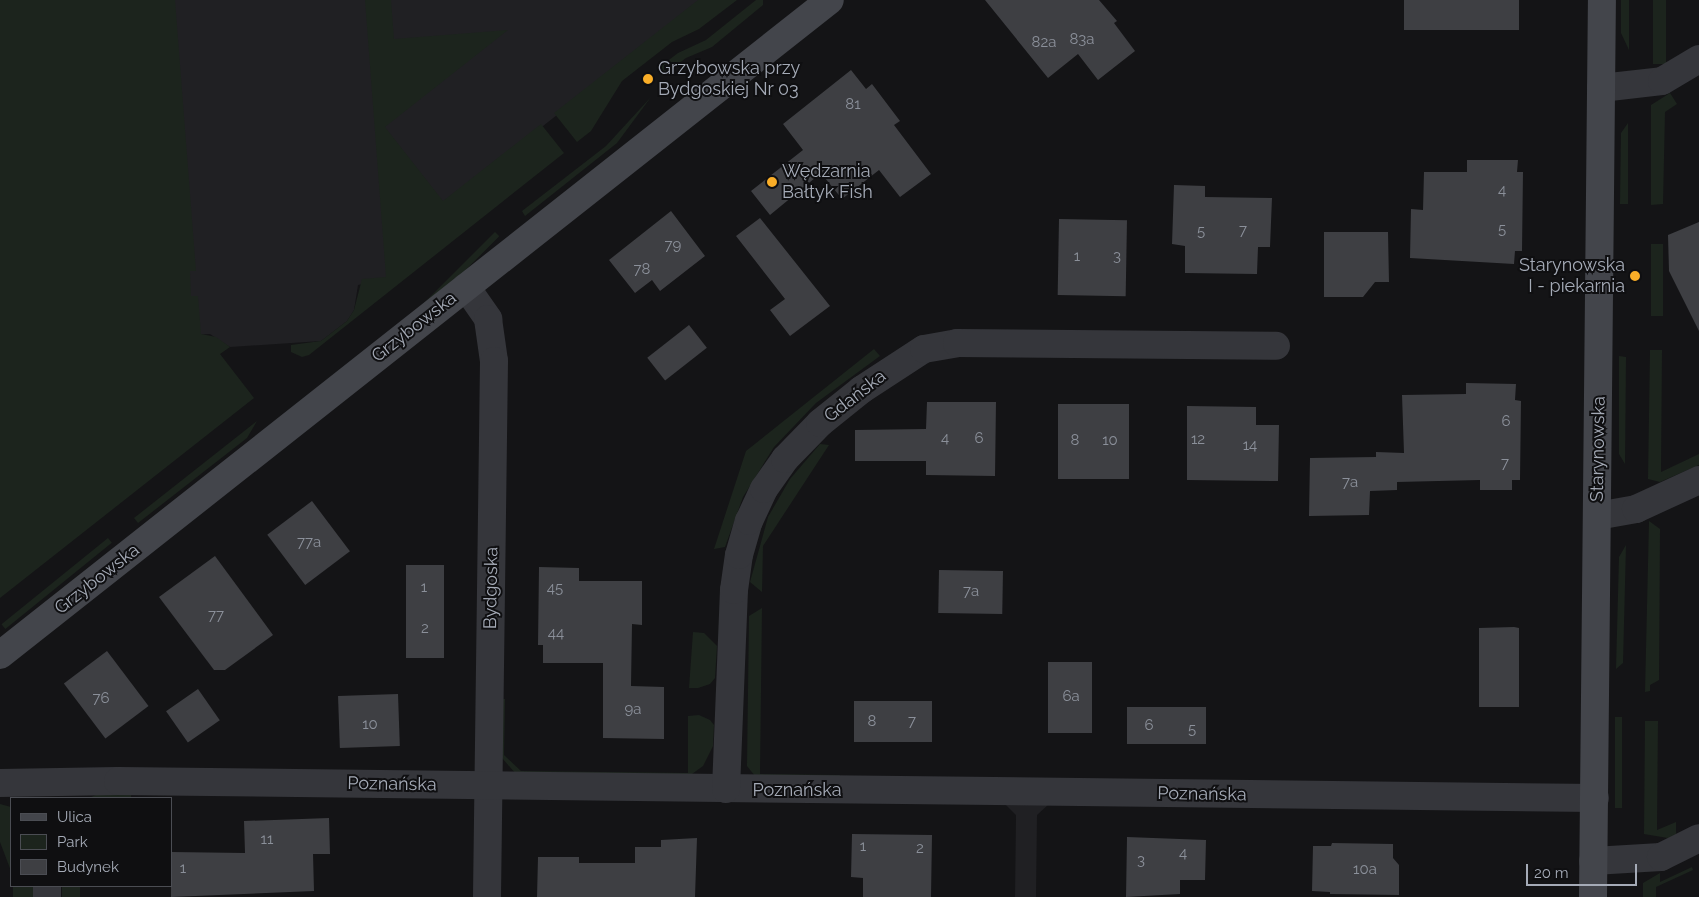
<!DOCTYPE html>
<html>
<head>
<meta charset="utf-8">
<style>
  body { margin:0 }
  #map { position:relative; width:1699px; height:897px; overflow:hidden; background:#141416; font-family:Raleway,sans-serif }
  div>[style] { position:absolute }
  .built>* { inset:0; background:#202023 }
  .green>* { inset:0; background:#1c241d; transform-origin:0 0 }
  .building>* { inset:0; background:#3e3f43; transform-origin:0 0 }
  .street>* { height:28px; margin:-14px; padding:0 14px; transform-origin:14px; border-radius:14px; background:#35363b }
  .secondary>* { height:28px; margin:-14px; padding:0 14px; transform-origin:14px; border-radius:14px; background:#43454b }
  .dots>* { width:14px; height:14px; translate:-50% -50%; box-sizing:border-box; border:2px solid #0f0f11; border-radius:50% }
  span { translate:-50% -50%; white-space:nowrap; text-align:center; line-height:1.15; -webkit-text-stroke:4px #0f0f11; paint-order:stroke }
  .number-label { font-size:15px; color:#8b909a }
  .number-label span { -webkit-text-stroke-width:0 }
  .poi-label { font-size:18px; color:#a5abb7 }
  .left { translate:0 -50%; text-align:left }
  .right { translate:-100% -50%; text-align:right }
  .street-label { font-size:18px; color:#a5abb7 }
  .legend { position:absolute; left:10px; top:797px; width:162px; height:90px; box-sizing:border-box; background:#0f0f11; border:1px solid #4b4d53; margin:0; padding:6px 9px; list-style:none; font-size:15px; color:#a5abb7 }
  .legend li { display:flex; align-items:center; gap:10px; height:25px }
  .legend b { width:25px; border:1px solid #4b4d53 }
  .scale { position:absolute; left:1526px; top:864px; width:111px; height:22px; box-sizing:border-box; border:2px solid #a5abb7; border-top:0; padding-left:6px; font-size:15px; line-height:18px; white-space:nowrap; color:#a5abb7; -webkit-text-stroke:4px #0f0f11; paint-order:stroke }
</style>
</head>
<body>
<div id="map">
  <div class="built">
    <i style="clip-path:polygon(157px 0,703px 0,543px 126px,394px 277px,358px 285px,354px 310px,347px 321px,321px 341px,230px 347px,210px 334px,189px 335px)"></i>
    <i style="clip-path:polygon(1005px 804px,1049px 804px,1037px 815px,1036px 897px,1015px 897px,1016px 815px)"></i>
  </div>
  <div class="green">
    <i style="clip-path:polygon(0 0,175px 0,196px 271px,190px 271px,191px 296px,198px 296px,201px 334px,216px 337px,230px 347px,220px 354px,254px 398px,0 598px)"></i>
    <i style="clip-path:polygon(365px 0,391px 0,394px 39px,508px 30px,385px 127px,443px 201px,541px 124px,564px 153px,309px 355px,302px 357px,291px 352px,291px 345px,321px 341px,347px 321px,354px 310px,362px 279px,386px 277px)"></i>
    <i style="clip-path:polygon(698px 0,737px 0,699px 29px,672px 42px,622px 81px,591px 131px,577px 142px,554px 113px)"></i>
    <i style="clip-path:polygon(756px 0,763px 0,763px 5px,712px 47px,686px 58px,662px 76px,657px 69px,678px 53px,706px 40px)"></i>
    <i style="clip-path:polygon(1621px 0,1629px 0,1629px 50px,1621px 33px)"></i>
    <i style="left:1653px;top:0;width:13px;height:64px"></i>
    <i style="clip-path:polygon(1670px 93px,1677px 104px,1665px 112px,1663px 204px,1651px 205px,1651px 105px)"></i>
    <i style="clip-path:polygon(651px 97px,617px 143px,525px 216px,522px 211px,606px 146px)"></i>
    <i style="clip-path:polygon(1628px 123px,1628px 204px,1620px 204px,1621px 133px)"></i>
    <i style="left:495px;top:232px;width:6px;height:224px;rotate:45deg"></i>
    <i style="left:1651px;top:244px;width:12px;height:72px"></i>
    <i style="clip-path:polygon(874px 349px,880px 356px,816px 403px,774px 447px,743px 497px,725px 547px,714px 549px,746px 451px)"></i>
    <i style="clip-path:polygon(1650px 350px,1662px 350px,1661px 472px,1699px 454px,1699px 465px,1660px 482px,1648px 479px)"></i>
    <i style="clip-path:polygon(1619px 356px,1626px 357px,1625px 464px,1619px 454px)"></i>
    <i style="clip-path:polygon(257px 421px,247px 438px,138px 523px,134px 518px)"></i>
    <i style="clip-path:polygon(820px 444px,829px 445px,763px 546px,762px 592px,750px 582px,768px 517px,790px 479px)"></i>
    <i style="clip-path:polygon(1649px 521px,1660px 529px,1659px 680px,1650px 685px,1650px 691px,1645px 692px)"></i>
    <i style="left:108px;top:538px;width:6px;height:137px;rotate:51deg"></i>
    <i style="clip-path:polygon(1626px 545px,1623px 663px,1616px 669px,1619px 557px)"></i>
    <i style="clip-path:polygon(762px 608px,760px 774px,840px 775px,839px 779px,755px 776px,747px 766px,749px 616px)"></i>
    <i style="clip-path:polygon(693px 632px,704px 633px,717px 646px,715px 678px,710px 684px,698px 688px,689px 688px)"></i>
    <i style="clip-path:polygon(501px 699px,505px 699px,504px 755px,521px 771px,688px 773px,688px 716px,699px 715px,710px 720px,714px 725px,713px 746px,703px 766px,692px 774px,681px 776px,516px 774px,502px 758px)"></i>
    <i style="left:1615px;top:717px;width:7px;height:91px"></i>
    <i style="clip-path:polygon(1645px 721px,1658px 721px,1657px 830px,1676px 822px,1676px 834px,1668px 838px,1644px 834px)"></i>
    <i style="clip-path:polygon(100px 793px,131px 793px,131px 798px,89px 798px)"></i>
    <i style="clip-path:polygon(0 804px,11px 807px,11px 871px,0 842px)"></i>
    <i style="clip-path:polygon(1692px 867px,1693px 870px,1656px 887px,1656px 897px,1643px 897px,1643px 883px,1660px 873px,1660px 882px)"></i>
    <i style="left:13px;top:886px;width:20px;height:11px"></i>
    <i style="left:62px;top:886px;width:18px;height:11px"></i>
  </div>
  <div class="building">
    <i style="clip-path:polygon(985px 0,1099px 0,1117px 21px,1114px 23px,1135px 51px,1098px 80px,1078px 54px,1048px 78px)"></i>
    <i style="left:1404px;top:0;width:115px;height:30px"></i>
    <i style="clip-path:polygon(851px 70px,866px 89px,872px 84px,900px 121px,894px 125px,931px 174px,900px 197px,879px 170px,842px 199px,821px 173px,770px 215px,751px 191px,803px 150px,783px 124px)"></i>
    <i style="clip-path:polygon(1467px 160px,1518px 160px,1517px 172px,1523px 172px,1522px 251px,1515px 251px,1514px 264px,1410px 258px,1411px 209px,1423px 210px,1424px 172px,1467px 172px)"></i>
    <i style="clip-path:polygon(1174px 185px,1205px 186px,1205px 197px,1272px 198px,1270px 247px,1258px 247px,1257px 274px,1185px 273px,1185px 246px,1172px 244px)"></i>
    <i style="clip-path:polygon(671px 211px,705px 256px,660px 291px,652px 280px,635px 293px,609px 260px)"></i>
    <i style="clip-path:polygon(760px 218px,830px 306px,790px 336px,770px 310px,785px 299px,736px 236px)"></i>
    <i style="left:1059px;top:219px;width:68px;height:76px;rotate:1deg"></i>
    <i style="clip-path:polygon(1699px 222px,1699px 331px,1669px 271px,1668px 235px)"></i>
    <i style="clip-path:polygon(1324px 232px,1388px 232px,1389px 282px,1375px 282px,1363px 297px,1324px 297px)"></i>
    <i style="left:689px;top:325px;width:29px;height:53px;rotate:52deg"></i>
    <i style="clip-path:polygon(1466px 383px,1516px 384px,1515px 400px,1521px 401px,1520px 480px,1512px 480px,1512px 490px,1480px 490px,1480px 480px,1397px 482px,1397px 490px,1370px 491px,1369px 515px,1309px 516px,1310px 458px,1376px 457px,1376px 452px,1404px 453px,1402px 395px,1466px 394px)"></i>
    <i style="clip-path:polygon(927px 402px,996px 402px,995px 476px,926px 475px,926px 461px,855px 461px,855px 430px,926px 429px)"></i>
    <i style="left:1058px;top:404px;width:71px;height:75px"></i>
    <i style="clip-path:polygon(1187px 406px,1256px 407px,1256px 425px,1279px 425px,1278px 481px,1187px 480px)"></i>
    <i style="left:312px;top:501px;width:63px;height:56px;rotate:53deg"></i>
    <i style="clip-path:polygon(215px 556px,273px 635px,225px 670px,214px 670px,159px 597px)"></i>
    <i style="left:406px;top:565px;width:38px;height:93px"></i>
    <i style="clip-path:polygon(539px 567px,579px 568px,579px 581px,642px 581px,642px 625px,632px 624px,631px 686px,664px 687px,664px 739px,603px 738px,603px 663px,543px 663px,543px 645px,538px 645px)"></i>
    <i style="left:939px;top:570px;width:64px;height:43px;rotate:1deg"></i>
    <i style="clip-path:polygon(1514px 627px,1519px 628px,1519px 707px,1479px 707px,1479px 628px)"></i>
    <i style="left:107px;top:651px;width:69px;height:54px;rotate:53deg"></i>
    <i style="left:1048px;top:662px;width:44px;height:71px"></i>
    <i style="left:198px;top:689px;width:38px;height:39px;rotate:55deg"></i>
    <i style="left:398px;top:694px;width:52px;height:60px;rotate:88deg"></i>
    <i style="left:854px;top:701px;width:78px;height:41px"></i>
    <i style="left:1127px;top:707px;width:79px;height:37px"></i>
    <i style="clip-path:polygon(329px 818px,330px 854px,313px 854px,314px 891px,171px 897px,171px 852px,245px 853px,244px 821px)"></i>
    <i style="clip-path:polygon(852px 834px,932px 835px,931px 897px,863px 897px,863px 878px,851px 877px)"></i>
    <i style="clip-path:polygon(1127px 837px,1206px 840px,1205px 880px,1180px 880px,1180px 894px,1126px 897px)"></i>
    <i style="clip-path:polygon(697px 838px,695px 897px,537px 897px,538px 857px,579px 857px,579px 863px,635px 863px,635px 847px,661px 847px,661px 840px)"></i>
    <i style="clip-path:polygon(1332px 843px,1393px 844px,1393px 858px,1399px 865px,1399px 895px,1330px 894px,1330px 892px,1312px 891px,1313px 846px,1331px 846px)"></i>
  </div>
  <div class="street">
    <i style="left:1601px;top:88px;width:61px;rotate:-6.5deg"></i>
    <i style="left:1662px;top:81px;width:43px;rotate:-30.7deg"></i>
    <i style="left:466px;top:287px;width:39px;rotate:55deg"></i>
    <i style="left:488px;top:319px;width:42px;rotate:81.9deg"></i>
    <i style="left:494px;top:361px;width:536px;rotate:90.75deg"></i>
    <i style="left:1597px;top:516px;width:40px;rotate:-10deg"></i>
    <i style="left:1636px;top:509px;width:69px;rotate:-24.7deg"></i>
    <i style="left:0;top:783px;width:118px;rotate:-1deg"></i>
    <i style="left:118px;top:781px;width:1477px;rotate:0.66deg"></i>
    <i style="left:726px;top:789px;width:199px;rotate:-87.7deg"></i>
    <i style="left:734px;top:590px;width:35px;rotate:-82deg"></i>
    <i style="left:739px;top:555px;width:35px;rotate:-74deg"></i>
    <i style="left:749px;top:521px;width:35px;rotate:-65deg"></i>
    <i style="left:764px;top:489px;width:37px;rotate:-55deg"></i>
    <i style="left:785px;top:459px;width:50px;rotate:-45.8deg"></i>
    <i style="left:820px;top:423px;width:53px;rotate:-38.8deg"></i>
    <i style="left:861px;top:390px;width:75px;rotate:-33.1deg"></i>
    <i style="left:924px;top:349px;width:34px;rotate:-10deg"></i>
    <i style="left:957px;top:343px;width:319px;rotate:0.5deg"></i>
    <i style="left:1593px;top:861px;width:68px;rotate:-3.4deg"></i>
    <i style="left:1661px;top:857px;width:42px;rotate:-26.6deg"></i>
    <i style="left:47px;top:897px;width:11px;rotate:-90deg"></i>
  </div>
  <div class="secondary">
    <i style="left:0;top:655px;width:1057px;rotate:-38.28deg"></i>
    <i style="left:1593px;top:897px;width:897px;rotate:-89.43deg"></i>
  </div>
  <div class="dots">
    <i style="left:648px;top:79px;background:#faae28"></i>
    <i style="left:772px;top:182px;background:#faae28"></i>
    <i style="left:1635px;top:276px;background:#faae28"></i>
  </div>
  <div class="number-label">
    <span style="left:1082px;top:40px">83a</span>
    <span style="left:1044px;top:43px">82a</span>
    <span style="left:853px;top:105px">81</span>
    <span style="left:1502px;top:191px">4</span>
    <span style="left:1502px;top:230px">5</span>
    <span style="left:1243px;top:231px">7</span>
    <span style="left:1201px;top:232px">5</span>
    <span style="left:673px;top:246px">79</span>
    <span style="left:1077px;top:257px">1</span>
    <span style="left:1117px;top:257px">3</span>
    <span style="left:642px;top:270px">78</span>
    <span style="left:1506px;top:422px">6</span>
    <span style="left:945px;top:439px">4</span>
    <span style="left:979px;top:439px">6</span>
    <span style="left:1198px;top:440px">12</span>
    <span style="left:1075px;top:441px">8</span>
    <span style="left:1110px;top:441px">10</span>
    <span style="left:1250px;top:446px">14</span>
    <span style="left:1505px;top:464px">7</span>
    <span style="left:1350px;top:483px">7a</span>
    <span style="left:309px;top:543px">77a</span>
    <span style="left:424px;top:588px">1</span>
    <span style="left:555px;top:589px">45</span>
    <span style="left:971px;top:592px">7a</span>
    <span style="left:216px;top:616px">77</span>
    <span style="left:425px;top:629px">2</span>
    <span style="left:556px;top:634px">44</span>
    <span style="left:1071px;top:697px">6a</span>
    <span style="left:101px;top:699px">76</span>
    <span style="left:633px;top:710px">9a</span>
    <span style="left:872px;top:722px">8</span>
    <span style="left:912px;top:722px">7</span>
    <span style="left:370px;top:725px">10</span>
    <span style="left:1149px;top:726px">6</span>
    <span style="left:1192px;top:730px">5</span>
    <span style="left:267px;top:840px">11</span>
    <span style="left:863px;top:847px">1</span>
    <span style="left:920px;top:849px">2</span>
    <span style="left:1183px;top:854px">4</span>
    <span style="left:1141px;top:861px">3</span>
    <span style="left:183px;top:869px">1</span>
    <span style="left:1365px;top:870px">10a</span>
  </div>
  <div class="poi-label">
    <span class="left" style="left:658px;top:79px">Grzybowska przy<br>Bydgoskiej Nr 03</span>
    <span class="left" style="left:782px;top:182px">Wędzarnia<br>Bałtyk Fish</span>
    <span class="right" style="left:1625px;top:276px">Starynowska<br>I - piekarnia</span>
  </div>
  <div class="street-label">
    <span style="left:414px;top:327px;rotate:-38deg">Grzybowska</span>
    <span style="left:855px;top:396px;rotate:-38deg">Gdańska</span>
    <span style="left:1598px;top:449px;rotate:-89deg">Starynowska</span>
    <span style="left:97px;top:579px;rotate:-38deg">Grzybowska</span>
    <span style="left:491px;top:588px;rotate:-89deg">Bydgoska</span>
    <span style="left:392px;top:784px;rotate:1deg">Poznańska</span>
    <span style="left:797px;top:790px">Poznańska</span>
    <span style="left:1202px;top:794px;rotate:1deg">Poznańska</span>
  </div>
  <ul class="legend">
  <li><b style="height:6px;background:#43454b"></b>Ulica</li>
  <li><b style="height:14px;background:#1c241d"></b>Park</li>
  <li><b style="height:14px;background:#3e3f43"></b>Budynek</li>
  </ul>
  <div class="scale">20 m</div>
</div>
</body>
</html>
